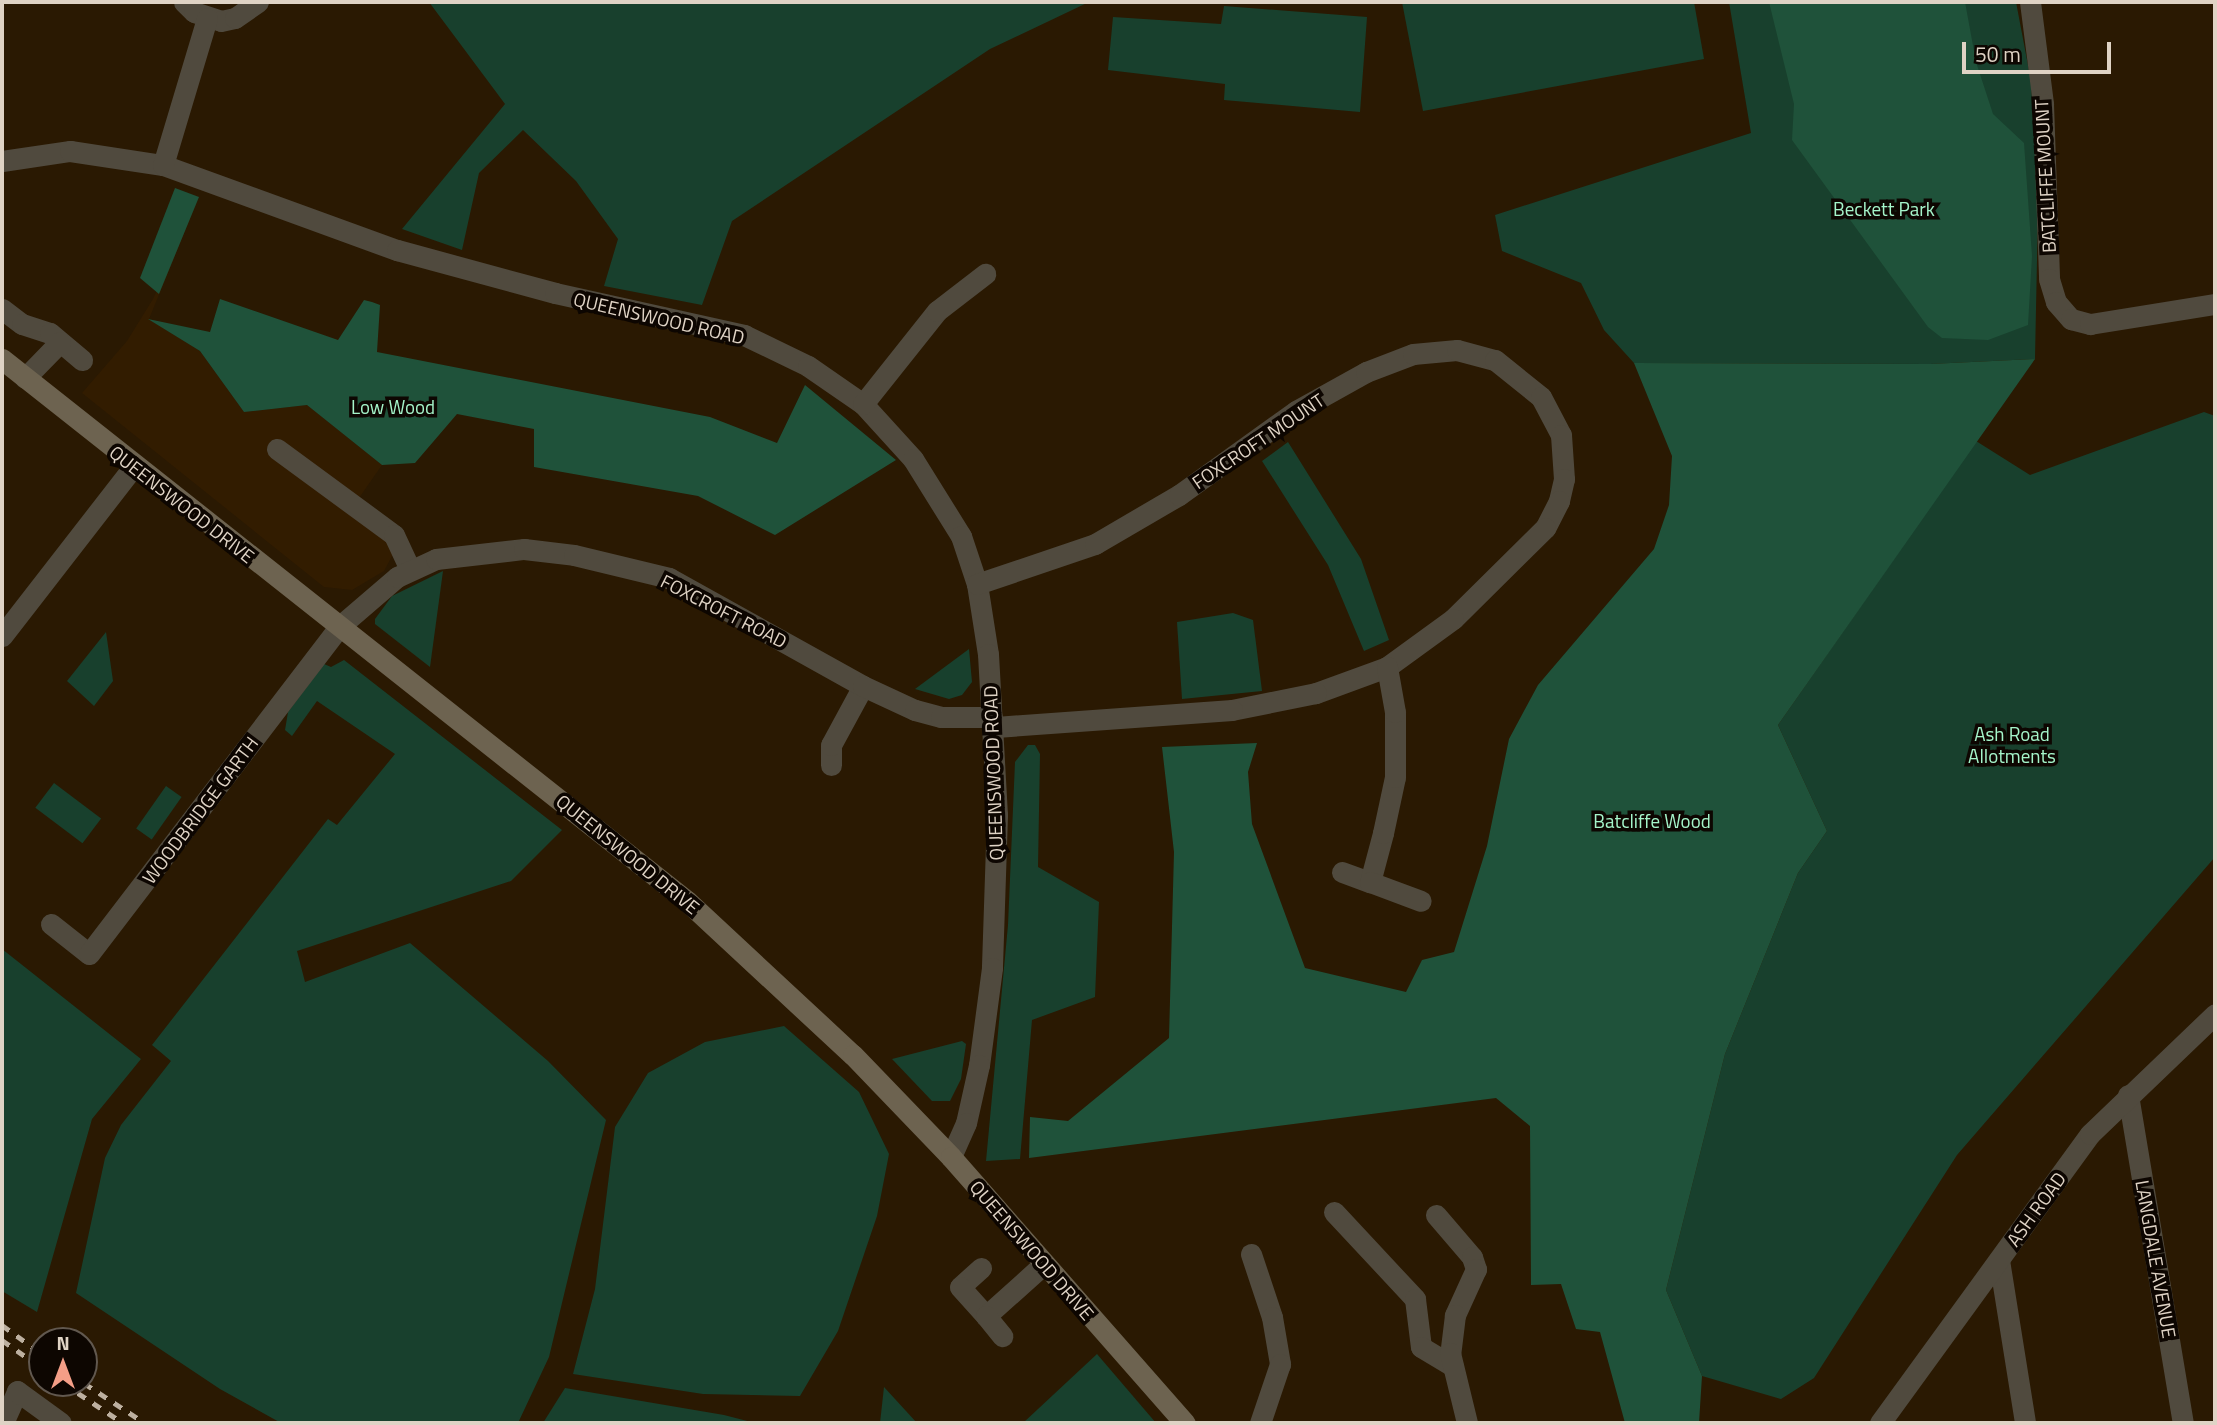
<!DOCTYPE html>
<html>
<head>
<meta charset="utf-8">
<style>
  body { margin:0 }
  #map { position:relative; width:2217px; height:1425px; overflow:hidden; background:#2a1902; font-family:"Titillium Web",sans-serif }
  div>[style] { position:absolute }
  .built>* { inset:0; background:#321c00 }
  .green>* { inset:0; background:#18402d; transform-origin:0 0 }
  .forest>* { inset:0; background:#1f523a }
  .street>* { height:21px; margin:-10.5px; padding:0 10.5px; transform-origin:10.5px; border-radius:10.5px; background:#504a3e }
  .secondary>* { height:21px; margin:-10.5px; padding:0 10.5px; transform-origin:10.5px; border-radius:10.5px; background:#6d6350 }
  .rail>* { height:5px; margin-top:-2.5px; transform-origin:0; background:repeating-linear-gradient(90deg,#bdb0a0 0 9px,transparent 0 18px) }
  span { translate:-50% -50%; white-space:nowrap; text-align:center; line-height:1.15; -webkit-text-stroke:7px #0d0601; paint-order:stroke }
  .street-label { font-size:19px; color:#dfd3c5 }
  .park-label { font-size:19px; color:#a5f5ca }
  .frame { position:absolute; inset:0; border:4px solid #dfd3c5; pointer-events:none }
  .north { position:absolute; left:28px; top:1327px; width:70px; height:70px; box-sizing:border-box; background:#0d0601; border:2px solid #61584f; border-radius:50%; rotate:0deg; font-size:19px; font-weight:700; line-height:28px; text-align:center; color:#dfd3c5 }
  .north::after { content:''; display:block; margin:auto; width:24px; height:32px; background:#f49e87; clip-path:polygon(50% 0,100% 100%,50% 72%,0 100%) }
  .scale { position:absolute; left:1962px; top:42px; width:149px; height:32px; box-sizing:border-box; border:4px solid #dfd3c5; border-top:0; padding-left:9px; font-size:21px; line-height:24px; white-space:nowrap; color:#dfd3c5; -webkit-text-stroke:5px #0d0601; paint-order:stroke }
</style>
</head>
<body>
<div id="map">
  <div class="built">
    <i style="clip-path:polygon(199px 197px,149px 319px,200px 351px,244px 412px,307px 405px,382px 465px,359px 498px,404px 534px,384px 571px,352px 590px,324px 587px,82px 393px,127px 341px,153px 299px)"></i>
  </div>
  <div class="green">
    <i style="clip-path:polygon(429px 2px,1089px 2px,990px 49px,732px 221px,702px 305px,604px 286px,618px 239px,576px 181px,523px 130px,479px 173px,462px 250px,402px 229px,505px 104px)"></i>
    <i style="clip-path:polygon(1402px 2px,1694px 2px,1704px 59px,1423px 111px)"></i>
    <i style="clip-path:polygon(1729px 2px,2016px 2px,2031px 81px,2038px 210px,2035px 359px,1930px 364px,1634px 363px,1604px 330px,1581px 283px,1502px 251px,1495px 215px,1751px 133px)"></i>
    <i style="clip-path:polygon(1224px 6px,1367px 17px,1360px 112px,1224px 100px,1225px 84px,1108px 70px,1113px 17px,1221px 24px)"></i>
    <i style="clip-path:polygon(2204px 412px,2215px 416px,2215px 857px,1957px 1155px,1814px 1378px,1781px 1399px,1702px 1376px,1666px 1290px,1725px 1054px,1798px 873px,1827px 831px,1778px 725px,1976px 441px,2030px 475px)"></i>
    <i style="clip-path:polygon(1288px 442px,1361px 559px,1389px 640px,1364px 651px,1328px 565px,1262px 461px)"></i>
    <i style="clip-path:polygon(443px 571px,430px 667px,375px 624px,375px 619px,392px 596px)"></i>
    <i style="clip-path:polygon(1233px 613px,1253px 620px,1262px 691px,1182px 699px,1177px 622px)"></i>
    <i style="clip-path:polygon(106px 632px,113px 681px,94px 706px,67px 681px)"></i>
    <i style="clip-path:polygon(969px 649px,972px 682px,962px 695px,949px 699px,915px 689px)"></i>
    <i style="clip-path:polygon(344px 660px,562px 830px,511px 881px,297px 951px,305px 982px,410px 943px,548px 1061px,606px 1120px,549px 1357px,518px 1423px,281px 1423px,220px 1389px,76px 1293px,105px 1158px,121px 1125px,171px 1061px,152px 1045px,328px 819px,337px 825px,395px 754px,317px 701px,292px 736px,285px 730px,288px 712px,324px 664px,331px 667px)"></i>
    <i style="clip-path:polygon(1028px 745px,1035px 745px,1040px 754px,1038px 867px,1099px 902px,1095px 997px,1032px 1020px,1020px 1159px,986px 1161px,1008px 925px,1015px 762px)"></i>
    <i style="left:54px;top:783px;width:59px;height:31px;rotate:37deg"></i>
    <i style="left:166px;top:786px;width:19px;height:52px;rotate:35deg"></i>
    <i style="clip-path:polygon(2px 949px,141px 1059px,92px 1119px,37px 1312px,2px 1291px)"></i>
    <i style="clip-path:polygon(784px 1026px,859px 1092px,889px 1154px,877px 1216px,838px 1331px,800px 1396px,703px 1394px,573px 1374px,595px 1289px,615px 1127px,648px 1073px,705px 1042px)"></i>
    <i style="clip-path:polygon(962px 1041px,966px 1044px,961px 1079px,950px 1101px,932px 1101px,892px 1059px)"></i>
    <i style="clip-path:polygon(1097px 1354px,1156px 1423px,1023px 1423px)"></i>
    <i style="clip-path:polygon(884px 1387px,917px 1423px,880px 1423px)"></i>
    <i style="clip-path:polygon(565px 1388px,724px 1415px,755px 1423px,543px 1423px)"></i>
  </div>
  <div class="forest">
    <i style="clip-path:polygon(1769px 2px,1965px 2px,1976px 62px,1993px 114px,2024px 143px,2032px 256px,2028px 325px,1988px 340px,1942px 338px,1928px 327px,1792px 140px,1794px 104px)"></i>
    <i style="clip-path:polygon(175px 188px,199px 197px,159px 294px,140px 278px)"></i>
    <i style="clip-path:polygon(220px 299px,338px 340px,364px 300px,372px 302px,380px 305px,377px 352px,710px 417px,777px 443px,805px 385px,896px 460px,775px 535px,698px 496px,534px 467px,534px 429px,457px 414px,415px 463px,382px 465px,307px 405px,244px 412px,200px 351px,148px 319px,210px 332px)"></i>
    <i style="clip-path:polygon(2035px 359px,1778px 725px,1827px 831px,1798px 873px,1725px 1054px,1666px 1290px,1702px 1376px,1699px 1423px,1625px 1423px,1600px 1332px,1576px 1329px,1561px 1284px,1531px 1285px,1530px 1126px,1496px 1098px,1029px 1158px,1030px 1117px,1068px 1121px,1169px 1038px,1174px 852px,1162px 747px,1257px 743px,1248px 772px,1252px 824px,1305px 968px,1406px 992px,1422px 960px,1454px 952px,1487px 846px,1509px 739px,1538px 685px,1654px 549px,1669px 505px,1672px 456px,1634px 363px,1930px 364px)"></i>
  </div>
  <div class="street">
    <i style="left:184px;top:2px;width:14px;rotate:45deg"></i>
    <i style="left:194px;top:12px;width:28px;rotate:18deg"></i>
    <i style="left:221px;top:21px;width:14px;rotate:-12deg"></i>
    <i style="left:235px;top:18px;width:28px;rotate:-35deg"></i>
    <i style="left:2030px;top:2px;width:103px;rotate:82.7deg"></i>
    <i style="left:2043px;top:104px;width:175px;rotate:88deg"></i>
    <i style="left:2049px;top:279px;width:24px;rotate:73deg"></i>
    <i style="left:2056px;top:302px;width:23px;rotate:49deg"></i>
    <i style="left:2071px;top:319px;width:20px;rotate:15deg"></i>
    <i style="left:2090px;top:324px;width:127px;rotate:-9.1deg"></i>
    <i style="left:2px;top:161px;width:69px;rotate:-8.4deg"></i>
    <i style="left:70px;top:151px;width:94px;rotate:8.6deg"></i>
    <i style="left:163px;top:165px;width:249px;rotate:20deg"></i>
    <i style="left:397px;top:250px;width:164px;rotate:15.2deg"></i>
    <i style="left:555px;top:293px;width:194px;rotate:12.5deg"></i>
    <i style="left:744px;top:335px;width:71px;rotate:25.8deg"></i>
    <i style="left:808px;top:366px;width:67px;rotate:34.6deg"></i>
    <i style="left:863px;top:404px;width:74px;rotate:47.7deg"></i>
    <i style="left:913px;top:459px;width:91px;rotate:58.1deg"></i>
    <i style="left:961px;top:536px;width:51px;rotate:71.6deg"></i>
    <i style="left:977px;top:584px;width:71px;rotate:81.1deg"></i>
    <i style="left:988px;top:654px;width:161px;rotate:86.8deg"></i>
    <i style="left:997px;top:815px;width:153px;rotate:91.9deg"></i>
    <i style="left:992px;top:968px;width:98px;rotate:97.6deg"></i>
    <i style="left:979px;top:1065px;width:59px;rotate:102.6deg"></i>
    <i style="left:966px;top:1123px;width:37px;rotate:114deg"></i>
    <i style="left:163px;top:165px;width:153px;rotate:-73.3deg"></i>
    <i style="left:2px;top:309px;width:25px;rotate:37deg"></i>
    <i style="left:22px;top:324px;width:29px;rotate:18deg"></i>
    <i style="left:50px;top:333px;width:42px;rotate:40.2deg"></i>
    <i style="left:25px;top:378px;width:50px;rotate:-45.8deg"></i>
    <i style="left:863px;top:404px;width:119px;rotate:-51.5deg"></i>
    <i style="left:937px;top:311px;width:61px;rotate:-37.6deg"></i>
    <i style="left:277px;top:449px;width:145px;rotate:36.3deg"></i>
    <i style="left:394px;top:535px;width:38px;rotate:65deg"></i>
    <i style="left:977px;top:584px;width:125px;rotate:-18.7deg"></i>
    <i style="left:1095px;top:544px;width:97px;rotate:-30.3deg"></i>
    <i style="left:1179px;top:495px;width:144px;rotate:-35.7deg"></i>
    <i style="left:1296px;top:411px;width:80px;rotate:-29.1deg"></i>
    <i style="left:1366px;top:372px;width:50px;rotate:-21deg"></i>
    <i style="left:1413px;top:354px;width:44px;rotate:-5.2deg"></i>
    <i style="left:1457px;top:350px;width:39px;rotate:15deg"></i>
    <i style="left:1495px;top:360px;width:59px;rotate:38.8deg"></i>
    <i style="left:1541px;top:397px;width:43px;rotate:62.2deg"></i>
    <i style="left:1561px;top:435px;width:44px;rotate:86.1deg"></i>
    <i style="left:1564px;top:479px;width:23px;rotate:103deg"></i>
    <i style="left:1559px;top:501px;width:30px;rotate:117deg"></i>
    <i style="left:1545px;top:528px;width:129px;rotate:135.3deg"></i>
    <i style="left:1453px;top:619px;width:82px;rotate:144deg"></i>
    <i style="left:1387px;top:667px;width:76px;rotate:159.9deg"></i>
    <i style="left:1316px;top:693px;width:86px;rotate:168.6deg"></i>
    <i style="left:1232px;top:710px;width:240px;rotate:175.9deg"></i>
    <i style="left:2px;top:636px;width:215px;rotate:-52.2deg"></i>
    <i style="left:831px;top:765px;width:20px;rotate:-90deg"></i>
    <i style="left:831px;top:745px;width:67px;rotate:-61.5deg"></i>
    <i style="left:1342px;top:872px;width:30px;rotate:20deg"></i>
    <i style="left:1370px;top:882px;width:51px;rotate:-75.1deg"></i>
    <i style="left:1383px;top:833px;width:57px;rotate:-77.9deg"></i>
    <i style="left:1395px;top:777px;width:65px;rotate:-90deg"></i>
    <i style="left:1395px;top:712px;width:46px;rotate:-100.1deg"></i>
    <i style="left:1370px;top:882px;width:54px;rotate:20.4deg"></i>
    <i style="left:51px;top:924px;width:48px;rotate:38.3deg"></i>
    <i style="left:89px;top:954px;width:413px;rotate:-52.6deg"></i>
    <i style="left:340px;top:626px;width:75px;rotate:-40.7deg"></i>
    <i style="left:397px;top:577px;width:43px;rotate:-24.8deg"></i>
    <i style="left:436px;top:559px;width:89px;rotate:-6.5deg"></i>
    <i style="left:524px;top:549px;width:50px;rotate:6.8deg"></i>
    <i style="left:574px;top:555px;width:98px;rotate:13.6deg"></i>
    <i style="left:669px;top:578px;width:222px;rotate:29.1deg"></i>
    <i style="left:863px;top:686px;width:57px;rotate:24.8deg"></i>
    <i style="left:915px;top:710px;width:27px;rotate:15deg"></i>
    <i style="left:941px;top:717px;width:51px"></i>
    <i style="left:2128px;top:1095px;width:333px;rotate:80.5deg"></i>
    <i style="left:1334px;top:1212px;width:119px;rotate:47deg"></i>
    <i style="left:1415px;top:1299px;width:48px;rotate:82.9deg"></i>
    <i style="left:1421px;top:1347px;width:37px;rotate:31deg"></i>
    <i style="left:1436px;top:1215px;width:55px;rotate:49.4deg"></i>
    <i style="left:1472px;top:1257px;width:13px;rotate:72deg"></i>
    <i style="left:1476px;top:1269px;width:51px;rotate:114.5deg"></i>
    <i style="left:1455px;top:1315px;width:38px;rotate:97deg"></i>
    <i style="left:1450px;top:1353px;width:72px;rotate:76.3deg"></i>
    <i style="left:1251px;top:1254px;width:66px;rotate:71.6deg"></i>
    <i style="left:1272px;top:1317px;width:48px;rotate:80.3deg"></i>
    <i style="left:1280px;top:1364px;width:62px;rotate:108.7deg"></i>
    <i style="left:1999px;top:1260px;width:165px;rotate:80.9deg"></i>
    <i style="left:981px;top:1268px;width:28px;rotate:138deg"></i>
    <i style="left:960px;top:1287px;width:39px;rotate:48deg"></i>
    <i style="left:986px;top:1316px;width:78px;rotate:-41.9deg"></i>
    <i style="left:986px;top:1316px;width:26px;rotate:51deg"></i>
    <i style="left:3px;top:1423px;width:35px;rotate:-66deg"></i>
    <i style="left:17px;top:1391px;width:54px;rotate:36deg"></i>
    <i style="left:1880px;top:1423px;width:357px;rotate:-54deg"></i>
    <i style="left:2090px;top:1134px;width:173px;rotate:-43.8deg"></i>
  </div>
  <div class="secondary">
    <i style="left:2px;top:359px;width:873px;rotate:38.35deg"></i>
    <i style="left:687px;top:901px;width:226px;rotate:42.9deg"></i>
    <i style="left:853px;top:1055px;width:141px;rotate:46.1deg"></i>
    <i style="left:951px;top:1157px;width:354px;rotate:48.7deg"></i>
  </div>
  <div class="rail">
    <i style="left:2px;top:1325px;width:49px;rotate:35.9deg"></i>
    <i style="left:2px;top:1340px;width:49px;rotate:35deg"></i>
    <i style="left:63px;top:1383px;width:72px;rotate:33.7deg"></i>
    <i style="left:84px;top:1383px;width:73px;rotate:33.3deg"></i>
  </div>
  <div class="street-label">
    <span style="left:2045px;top:176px;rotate:-93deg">BATCLIFFE MOUNT</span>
    <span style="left:659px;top:318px;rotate:13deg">QUEENSWOOD ROAD</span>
    <span style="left:1258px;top:441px;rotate:-34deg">FOXCROFT MOUNT</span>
    <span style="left:182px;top:504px;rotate:38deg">QUEENSWOOD DRIVE</span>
    <span style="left:724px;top:611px;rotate:27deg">FOXCROFT ROAD</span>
    <span style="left:993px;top:773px;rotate:-92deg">QUEENSWOOD ROAD</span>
    <span style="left:200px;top:810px;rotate:-53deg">WOODBRIDGE GARTH</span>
    <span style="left:628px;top:854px;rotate:39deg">QUEENSWOOD DRIVE</span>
    <span style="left:2036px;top:1209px;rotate:-54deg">ASH ROAD</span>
    <span style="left:1032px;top:1250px;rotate:49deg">QUEENSWOOD DRIVE</span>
    <span style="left:2156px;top:1259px;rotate:80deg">LANGDALE AVENUE</span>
  </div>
  <div class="park-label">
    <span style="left:1884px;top:209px">Beckett Park</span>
    <span style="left:393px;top:407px">Low Wood</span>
    <span style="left:2012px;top:745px">Ash Road<br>Allotments</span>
    <span style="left:1652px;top:821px">Batcliffe Wood</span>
  </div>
  <div class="frame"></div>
  <div class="north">N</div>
  <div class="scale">50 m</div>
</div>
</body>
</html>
